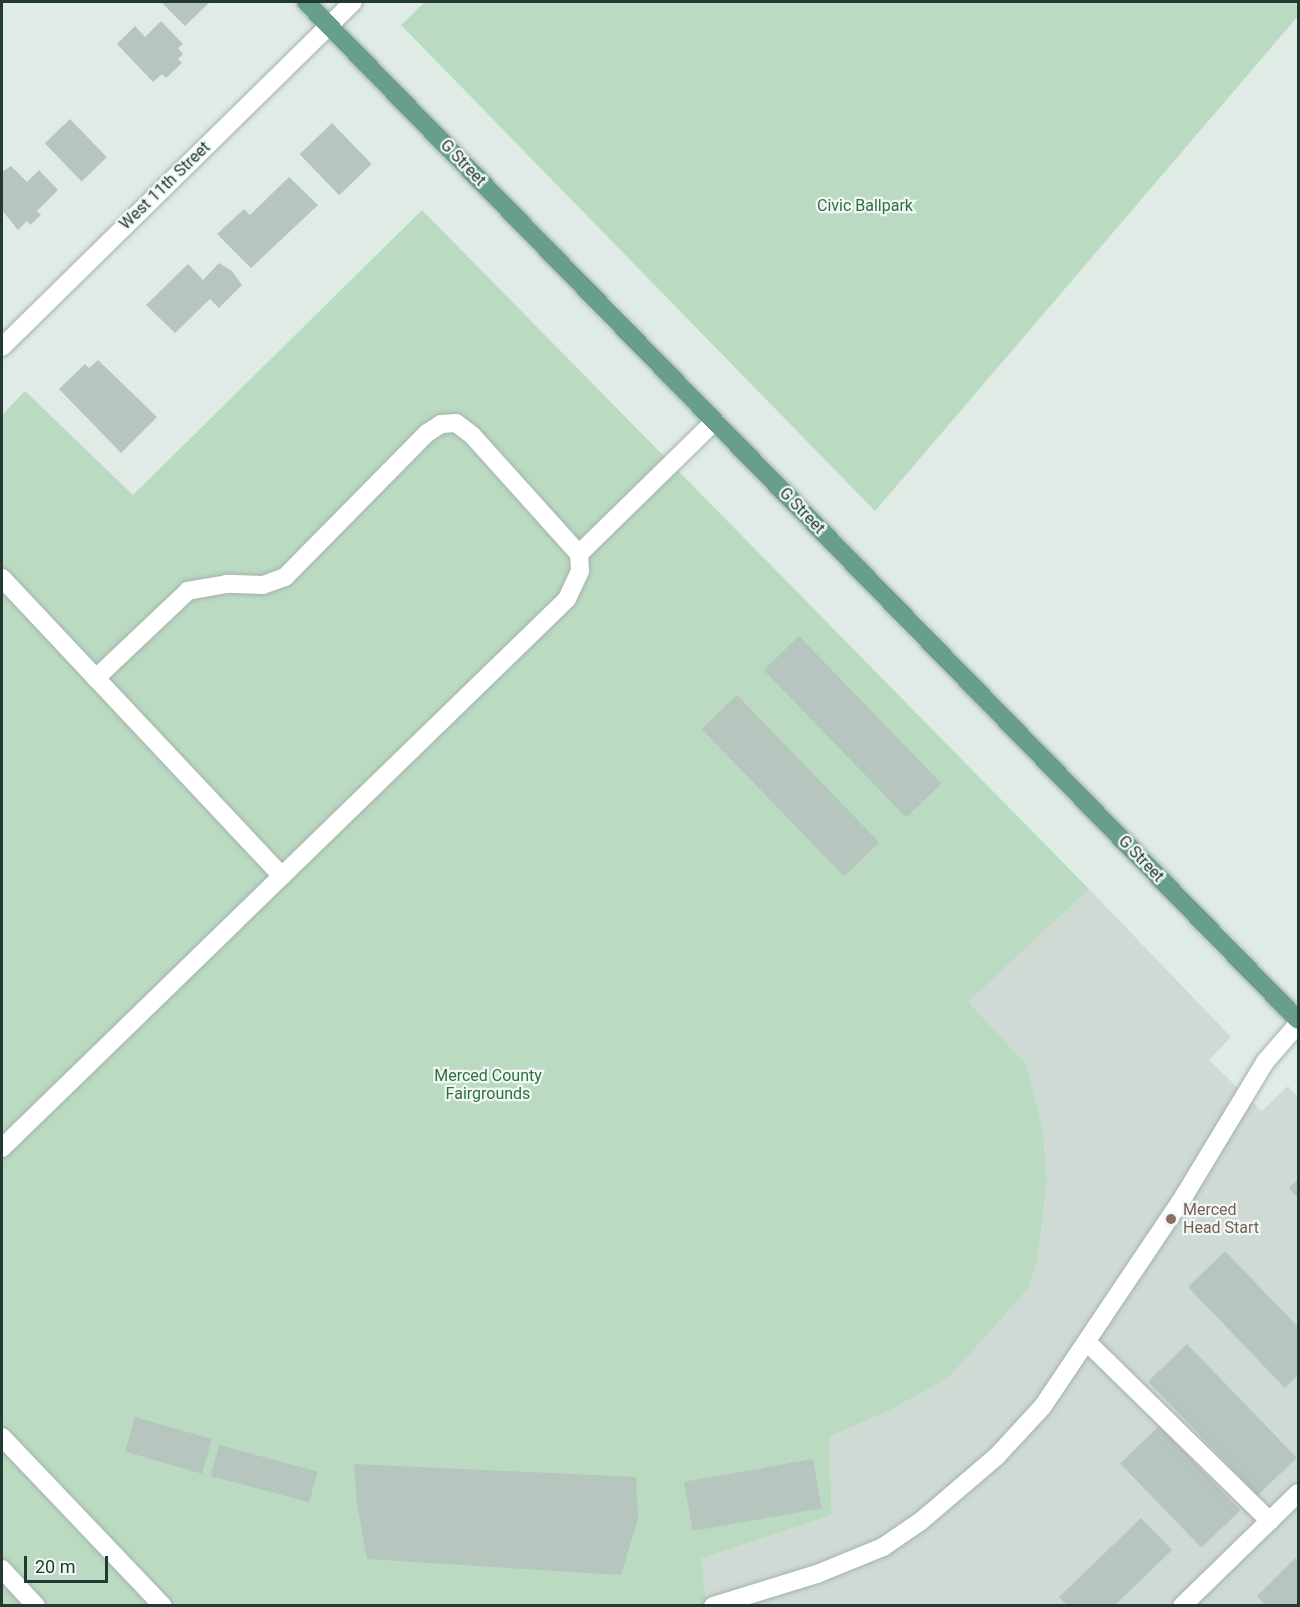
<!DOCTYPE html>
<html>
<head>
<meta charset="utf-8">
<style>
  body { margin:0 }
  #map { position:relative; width:1300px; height:1607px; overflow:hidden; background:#e0ebe5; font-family:Roboto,sans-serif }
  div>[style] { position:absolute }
  .built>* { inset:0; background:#cfdad4 }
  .green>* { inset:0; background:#badbc1 }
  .building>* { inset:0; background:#b6c5be; transform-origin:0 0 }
  .roads { filter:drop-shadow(0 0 2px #a3b2ac) drop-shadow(0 0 2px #a3b2ac) }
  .minor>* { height:18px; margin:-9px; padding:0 9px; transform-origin:9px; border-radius:9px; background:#fff }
  .major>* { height:18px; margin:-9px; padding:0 9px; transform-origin:9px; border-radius:9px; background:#679f8c }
  .dots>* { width:16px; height:16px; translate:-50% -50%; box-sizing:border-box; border:3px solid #f1f7f4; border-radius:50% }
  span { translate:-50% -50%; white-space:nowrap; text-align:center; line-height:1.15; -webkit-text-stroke:4.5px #f1f7f4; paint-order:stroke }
  .street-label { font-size:16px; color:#223a32 }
  .park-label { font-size:16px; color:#2e7042 }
  .education-label { font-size:16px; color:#785e54 }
  .left { translate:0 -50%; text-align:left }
  .frame { position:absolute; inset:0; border:3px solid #223a32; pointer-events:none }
  .scale { position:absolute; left:24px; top:1556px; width:84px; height:27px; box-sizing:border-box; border:3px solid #223a32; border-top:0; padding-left:8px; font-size:18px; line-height:21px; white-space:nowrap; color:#223a32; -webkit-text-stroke:4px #f1f7f4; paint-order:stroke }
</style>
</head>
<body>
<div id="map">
  <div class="built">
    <i style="clip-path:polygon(1089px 889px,1231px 1037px,1209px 1060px,1262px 1111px,1288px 1086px,1298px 1097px,1298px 1605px,707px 1605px,701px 1559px,832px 1515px,829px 1437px,890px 1410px,1038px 1256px,1047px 1181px,1043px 1129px,1027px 1065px,967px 1002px)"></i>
  </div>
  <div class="green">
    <i style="clip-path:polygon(425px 2px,1298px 2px,1298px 16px,875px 511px,401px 25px)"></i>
    <i style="clip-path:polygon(422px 210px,1089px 889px,968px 1002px,1027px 1065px,1043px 1129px,1047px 1181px,1038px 1256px,1029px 1287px,949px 1377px,890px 1410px,829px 1437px,832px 1515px,701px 1559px,707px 1605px,2px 1606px,2px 415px,25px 391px,133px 495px)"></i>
  </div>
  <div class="building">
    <i style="clip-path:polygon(161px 2px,210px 2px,185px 26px)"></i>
    <i style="clip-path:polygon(161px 21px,183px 44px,178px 48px,183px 54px,178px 59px,182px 63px,166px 78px,162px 74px,153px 82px,117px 44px,135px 26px,145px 37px)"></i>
    <i style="left:70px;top:119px;width:53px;height:35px;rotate:46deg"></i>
    <i style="left:332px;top:123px;width:57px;height:45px;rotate:46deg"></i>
    <i style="clip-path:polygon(11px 166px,27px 182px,39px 170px,58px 190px,37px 211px,41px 215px,30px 225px,27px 221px,18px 230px,2px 210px,2px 172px)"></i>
    <i style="clip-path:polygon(289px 177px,318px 205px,251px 268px,217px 234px,244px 209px,250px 215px)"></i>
    <i style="clip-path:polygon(219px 263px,232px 271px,242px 285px,219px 308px,210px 299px,175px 333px,146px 305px,188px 264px,203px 280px)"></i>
    <i style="clip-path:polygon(98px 360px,157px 417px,121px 453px,59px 389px,85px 364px,89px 368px)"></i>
    <i style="left:799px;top:636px;width:205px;height:49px;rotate:46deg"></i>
    <i style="left:737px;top:695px;width:205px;height:49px;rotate:46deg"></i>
    <i style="clip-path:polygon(1298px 1179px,1298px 1198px,1289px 1188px)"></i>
    <i style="clip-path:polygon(1225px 1251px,1298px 1327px,1298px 1375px,1285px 1388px,1188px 1287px)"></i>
    <i style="left:1187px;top:1344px;width:158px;height:54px;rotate:46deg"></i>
    <i style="left:135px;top:1417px;width:80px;height:36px;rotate:16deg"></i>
    <i style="left:1159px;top:1426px;width:117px;height:54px;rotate:46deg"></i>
    <i style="left:219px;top:1445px;width:102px;height:32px;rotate:15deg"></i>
    <i style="left:813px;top:1459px;width:50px;height:131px;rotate:80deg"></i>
    <i style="clip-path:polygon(354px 1464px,636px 1477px,638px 1519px,621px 1575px,367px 1559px,357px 1504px)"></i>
    <i style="clip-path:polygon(1141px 1518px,1172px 1550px,1114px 1606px,1068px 1606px,1059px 1597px)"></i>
    <i style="clip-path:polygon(1295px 1558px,1298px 1562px,1298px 1606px,1266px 1606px,1257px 1596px)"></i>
  </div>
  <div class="roads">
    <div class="minor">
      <i style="left:2px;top:347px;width:492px;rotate:-44.5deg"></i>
      <i style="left:579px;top:554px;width:190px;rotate:-44.4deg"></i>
      <i style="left:2px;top:578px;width:409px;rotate:46.8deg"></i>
      <i style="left:2px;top:1148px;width:788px;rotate:-44.18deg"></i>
      <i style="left:567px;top:599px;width:31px;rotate:-65deg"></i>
      <i style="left:580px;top:571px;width:17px;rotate:-93deg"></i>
      <i style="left:579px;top:554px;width:160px;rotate:-132deg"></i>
      <i style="left:472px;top:435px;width:20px;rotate:-143deg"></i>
      <i style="left:456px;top:423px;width:15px;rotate:176deg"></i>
      <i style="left:441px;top:424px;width:17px;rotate:147deg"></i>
      <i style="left:427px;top:433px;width:202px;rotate:134.6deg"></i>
      <i style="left:285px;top:577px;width:23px;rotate:160deg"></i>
      <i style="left:263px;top:585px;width:36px;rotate:-178deg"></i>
      <i style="left:227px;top:584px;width:40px;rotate:170deg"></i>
      <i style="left:188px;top:591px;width:127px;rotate:136.6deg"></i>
      <i style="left:1087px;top:1342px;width:256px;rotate:44.4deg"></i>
      <i style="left:2px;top:1437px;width:233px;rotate:46.4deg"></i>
      <i style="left:2px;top:1569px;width:50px;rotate:47.4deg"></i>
      <i style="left:713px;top:1606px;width:109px;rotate:-17.1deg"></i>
      <i style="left:817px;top:1574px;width:71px;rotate:-22.2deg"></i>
      <i style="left:883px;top:1547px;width:46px;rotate:-34.4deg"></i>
      <i style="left:921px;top:1521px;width:99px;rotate:-40.5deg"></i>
      <i style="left:996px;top:1457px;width:69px;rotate:-47.3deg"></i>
      <i style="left:1043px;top:1406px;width:253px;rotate:-56.1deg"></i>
      <i style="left:1184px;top:1196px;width:157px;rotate:-58.8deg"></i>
      <i style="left:1265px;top:1062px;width:50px;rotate:-49deg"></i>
      <i style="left:1182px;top:1606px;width:162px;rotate:-44.2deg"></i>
    </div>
    <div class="major">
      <i style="left:306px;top:2px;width:1421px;rotate:45.74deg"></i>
    </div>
  </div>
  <div class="dots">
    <i style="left:1171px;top:1219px;background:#8d6e63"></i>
  </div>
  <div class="street-label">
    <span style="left:463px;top:163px;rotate:46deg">G Street</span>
    <span style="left:165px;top:186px;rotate:-44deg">West 11th Street</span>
    <span style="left:802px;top:511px;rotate:46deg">G Street</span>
    <span style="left:1141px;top:859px;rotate:46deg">G Street</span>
  </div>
  <div class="park-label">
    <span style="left:865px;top:206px">Civic Ballpark</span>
    <span style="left:488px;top:1085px">Merced County<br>Fairgrounds</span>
  </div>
  <div class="education-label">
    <span class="left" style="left:1183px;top:1219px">Merced<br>Head Start</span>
  </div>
  <div class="frame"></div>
  <div class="scale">20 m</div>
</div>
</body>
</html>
